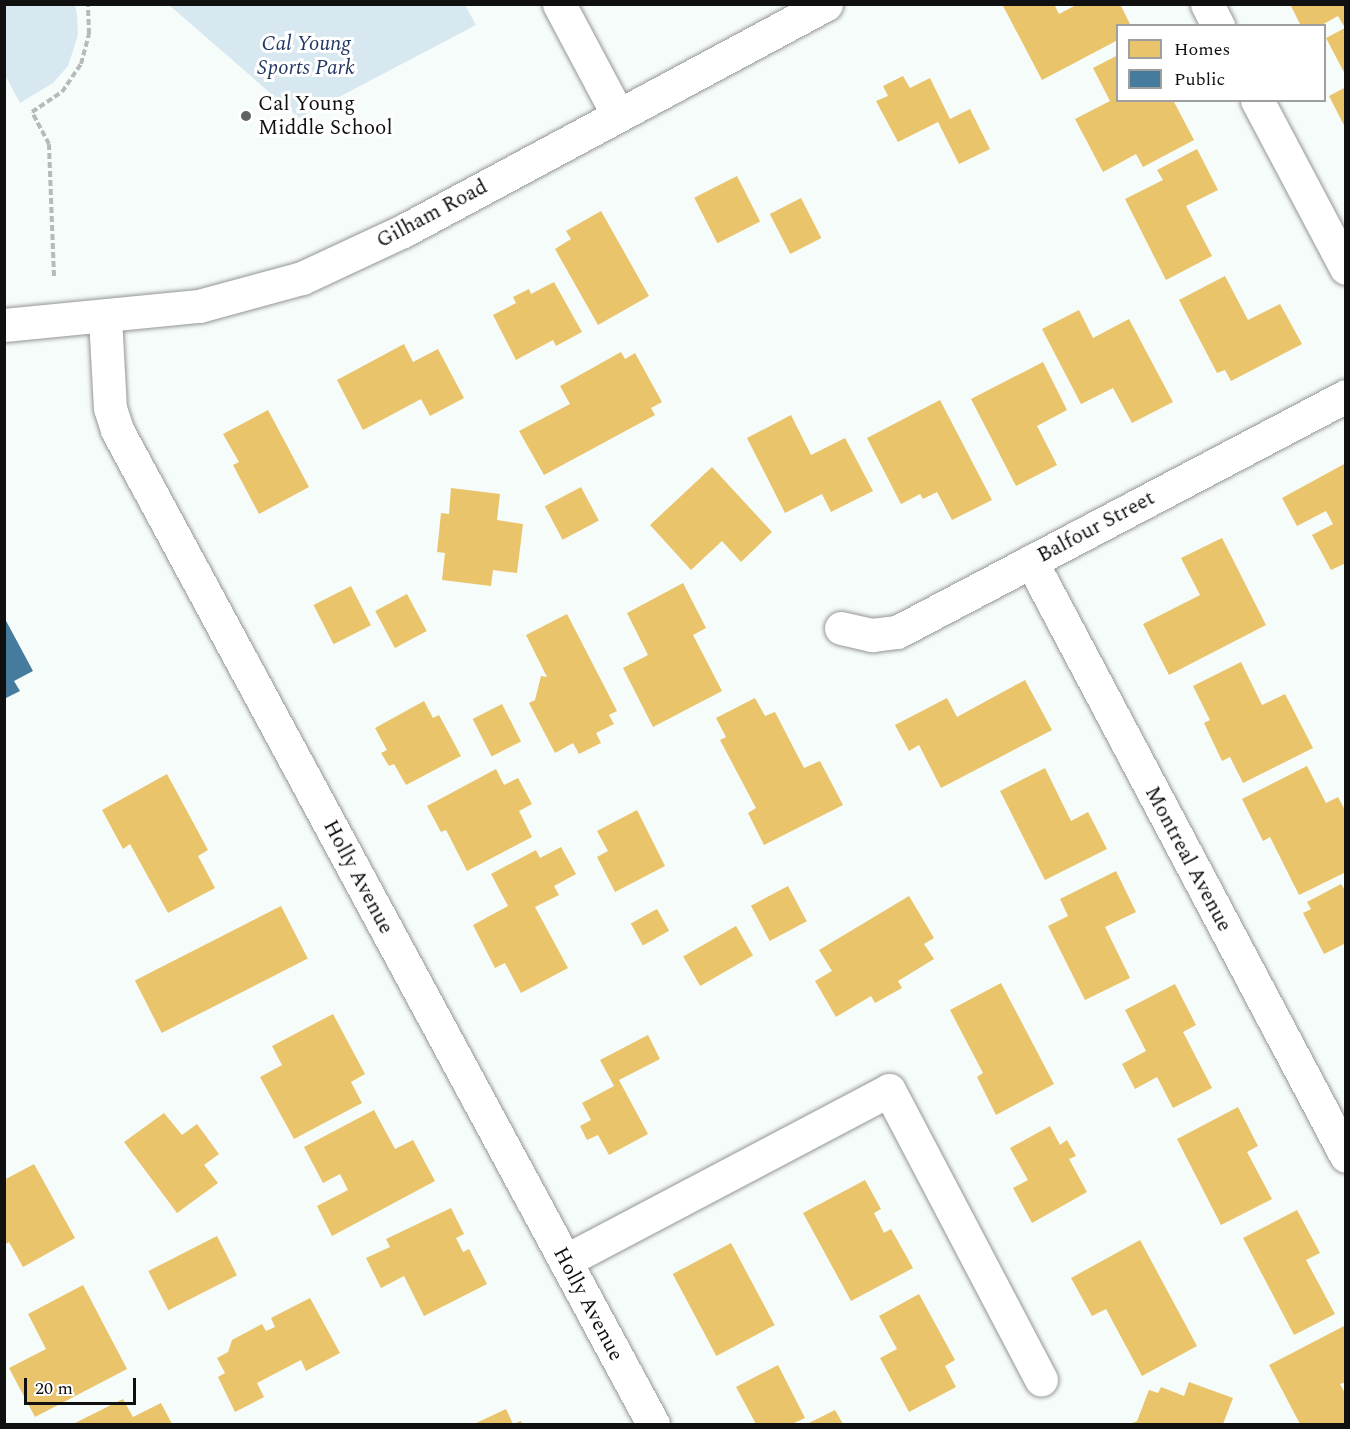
<!DOCTYPE html>
<html>
<head>
<meta charset="utf-8">
<style>
  body { margin:0 }
  #map { position:relative; width:1350px; height:1429px; overflow:hidden; background:#f6fcfa; font-family:Spectral,serif }
  div>[style] { position:absolute }
  .green>* { inset:0; background:#d8e8f0 }
  .homes>* { inset:0; background:#e9c46a; transform-origin:0 0 }
  .public>* { inset:0; background:#457b9d }
  .path>* { height:4px; margin-top:-2px; transform-origin:0; background:repeating-linear-gradient(90deg,#b8b9b9 0 6px,transparent 0 9px) }
  .roads { filter:drop-shadow(0 0 2px #949695) drop-shadow(0 0 2px #949695) }
  .minor>* { height:33px; margin:-16.5px; padding:0 16.5px; transform-origin:16.5px; border-radius:16.5px; background:#fefffe }
  .dots>* { width:16px; height:16px; translate:-50% -50%; box-sizing:border-box; border:3px solid #fff; border-radius:50% }
  span { translate:-50% -50%; white-space:nowrap; text-align:center; line-height:1.15; -webkit-text-stroke:6px #fff; paint-order:stroke }
  .park-label { font-size:21px; color:#243864; font-style:italic }
  .poi-label { font-size:21px; color:#101010 }
  .left { translate:0 -50%; text-align:left }
  .street-label { font-size:21px; color:#101010 }
  .frame { position:absolute; inset:0; border:6px solid #101010; pointer-events:none }
  .legend { position:absolute; left:1116px; top:24px; width:210px; height:78px; box-sizing:border-box; background:#fff; border:2px solid #9f9f9f; margin:0; padding:8px 10px; list-style:none; font-size:18px; color:#101010 }
  .legend li { display:flex; align-items:center; gap:12px; height:30px }
  .legend b { width:30px; border:2px solid #9f9f9f }
  .scale { position:absolute; left:24px; top:1378px; width:112px; height:27px; box-sizing:border-box; border:3px solid #101010; border-top:0; padding-left:8px; font-size:18px; line-height:21px; white-space:nowrap; color:#101010; -webkit-text-stroke:4px #fff; paint-order:stroke }
</style>
</head>
<body>
<div id="map">
  <div class="green">
    <i style="clip-path:polygon(4px 5px,75px 5px,77px 14px,78px 35px,68px 66px,53px 83px,20px 103px,5px 75px)"></i>
    <i style="clip-path:polygon(169px 5px,465px 5px,476px 25px,299px 118px)"></i>
  </div>
  <div class="homes">
    <i style="clip-path:polygon(1002px 4px,1054px 4px,1059px 14px,1078px 4px,1120px 4px,1131px 26px,1118px 26px,1118px 40px,1042px 80px)"></i>
    <i style="clip-path:polygon(1290px 4px,1346px 4px,1346px 76px,1326px 38px,1345px 28px,1338px 16px,1320px 26px,1301px 26px)"></i>
    <i style="clip-path:polygon(1118px 55px,1118px 100px,1173px 100px,1194px 140px,1143px 167px,1136px 154px,1103px 172px,1075px 119px,1110px 101px,1093px 68px)"></i>
    <i style="clip-path:polygon(903px 76px,910px 88px,930px 78px,950px 119px,970px 109px,990px 149px,959px 164px,938px 122px,898px 142px,876px 101px,888px 96px,883px 86px)"></i>
    <i style="clip-path:polygon(1346px 87px,1346px 129px,1329px 96px)"></i>
    <i style="clip-path:polygon(1197px 149px,1218px 190px,1186px 206px,1212px 256px,1166px 280px,1125px 199px,1163px 180px,1157px 170px)"></i>
    <i style="left:737px;top:176px;width:51px;height:48px;rotate:63deg"></i>
    <i style="left:801px;top:198px;width:45px;height:35px;rotate:63deg"></i>
    <i style="clip-path:polygon(601px 211px,649px 296px,598px 325px,555px 249px,571px 239px,566px 231px)"></i>
    <i style="clip-path:polygon(1225px 276px,1248px 320px,1280px 304px,1302px 344px,1231px 381px,1225px 370px,1217px 373px,1179px 300px)"></i>
    <i style="clip-path:polygon(554px 282px,582px 332px,556px 346px,553px 340px,516px 360px,493px 315px,516px 303px,513px 297px,529px 289px,531px 294px)"></i>
    <i style="clip-path:polygon(1079px 310px,1093px 338px,1129px 319px,1173px 402px,1132px 423px,1113px 388px,1081px 404px,1042px 329px)"></i>
    <i style="clip-path:polygon(404px 344px,413px 362px,438px 349px,464px 398px,430px 416px,421px 399px,363px 430px,337px 380px)"></i>
    <i style="clip-path:polygon(621px 352px,625px 359px,635px 353px,662px 402px,651px 408px,655px 415px,544px 475px,519px 431px,570px 404px,560px 386px)"></i>
    <i style="clip-path:polygon(1043px 362px,1067px 410px,1037px 426px,1057px 465px,1016px 486px,971px 399px)"></i>
    <i style="clip-path:polygon(940px 400px,992px 500px,952px 520px,937px 492px,923px 499px,920px 494px,901px 504px,867px 438px)"></i>
    <i style="clip-path:polygon(268px 410px,309px 487px,259px 514px,233px 465px,239px 462px,223px 434px)"></i>
    <i style="clip-path:polygon(791px 415px,811px 455px,845px 438px,873px 491px,831px 512px,822px 494px,785px 513px,747px 438px)"></i>
    <i style="clip-path:polygon(1346px 463px,1346px 563px,1331px 570px,1312px 535px,1333px 524px,1326px 511px,1297px 526px,1282px 498px)"></i>
    <i style="clip-path:polygon(712px 467px,772px 532px,741px 562px,722px 541px,691px 570px,650px 525px)"></i>
    <i style="left:581px;top:487px;width:38px;height:41px;rotate:62deg"></i>
    <i style="clip-path:polygon(451px 488px,500px 494px,497px 520px,523px 524px,517px 573px,493px 570px,491px 586px,442px 580px,445px 553px,437px 552px,441px 513px,449px 514px)"></i>
    <i style="clip-path:polygon(1222px 538px,1266px 625px,1169px 675px,1143px 624px,1200px 595px,1181px 558px)"></i>
    <i style="clip-path:polygon(683px 583px,706px 628px,693px 635px,722px 691px,653px 727px,623px 668px,648px 655px,627px 613px)"></i>
    <i style="left:351px;top:586px;width:44px;height:42px;rotate:63deg"></i>
    <i style="left:407px;top:594px;width:42px;height:36px;rotate:62deg"></i>
    <i style="clip-path:polygon(567px 614px,617px 711px,609px 715px,614px 724px,596px 733px,601px 743px,579px 754px,573px 743px,555px 753px,529px 703px,535px 700px,541px 676px,547px 677px,526px 635px)"></i>
    <i style="clip-path:polygon(1241px 662px,1262px 705px,1285px 694px,1313px 748px,1243px 783px,1230px 757px,1222px 761px,1204px 723px,1210px 720px,1193px 686px)"></i>
    <i style="clip-path:polygon(1025px 680px,1052px 730px,941px 788px,919px 745px,909px 751px,895px 725px,947px 698px,957px 717px)"></i>
    <i style="clip-path:polygon(755px 698px,765px 716px,775px 712px,804px 768px,820px 761px,843px 805px,764px 845px,748px 813px,756px 808px,720px 740px,726px 737px,716px 718px)"></i>
    <i style="clip-path:polygon(424px 701px,433px 718px,439px 715px,461px 756px,406px 785px,394px 764px,389px 766px,381px 753px,387px 750px,375px 728px)"></i>
    <i style="left:502px;top:704px;width:42px;height:33px;rotate:63deg"></i>
    <i style="clip-path:polygon(1307px 766px,1326px 803px,1338px 797px,1346px 812px,1346px 872px,1299px 895px,1270px 837px,1263px 841px,1242px 799px)"></i>
    <i style="clip-path:polygon(1045px 768px,1071px 821px,1088px 812px,1107px 849px,1045px 880px,1000px 791px)"></i>
    <i style="clip-path:polygon(496px 769px,504px 785px,518px 778px,532px 804px,519px 811px,532px 837px,467px 871px,446px 830px,441px 832px,427px 806px)"></i>
    <i style="clip-path:polygon(167px 774px,208px 850px,198px 856px,215px 888px,168px 913px,130px 844px,123px 849px,102px 810px)"></i>
    <i style="clip-path:polygon(637px 810px,665px 866px,615px 892px,597px 857px,608px 851px,597px 831px)"></i>
    <i style="clip-path:polygon(561px 847px,576px 874px,554px 886px,559px 895px,535px 907px,568px 968px,521px 993px,505px 963px,495px 968px,473px 925px,508px 906px,491px 874px,536px 850px,540px 858px)"></i>
    <i style="clip-path:polygon(1116px 871px,1136px 912px,1105px 927px,1130px 978px,1085px 1000px,1048px 926px,1068px 916px,1060px 899px)"></i>
    <i style="clip-path:polygon(1341px 884px,1346px 892px,1346px 943px,1324px 954px,1303px 913px,1311px 909px,1307px 902px)"></i>
    <i style="left:788px;top:886px;width:40px;height:42px;rotate:62deg"></i>
    <i style="clip-path:polygon(909px 896px,934px 938px,924px 944px,934px 959px,898px 981px,902px 988px,875px 1003px,871px 996px,836px 1017px,815px 981px,832px 971px,819px 950px)"></i>
    <i style="left:281px;top:906px;width:59px;height:164px;rotate:63deg"></i>
    <i style="left:657px;top:909px;width:25px;height:30px;rotate:61deg"></i>
    <i style="left:736px;top:926px;width:34px;height:61px;rotate:60deg"></i>
    <i style="clip-path:polygon(1001px 983px,1054px 1084px,996px 1115px,977px 1077px,983px 1073px,950px 1010px)"></i>
    <i style="clip-path:polygon(1175px 984px,1196px 1025px,1183px 1032px,1212px 1088px,1173px 1108px,1157px 1077px,1135px 1089px,1122px 1064px,1146px 1051px,1125px 1010px)"></i>
    <i style="clip-path:polygon(333px 1014px,365px 1074px,351px 1082px,362px 1103px,294px 1139px,260px 1077px,282px 1065px,272px 1046px)"></i>
    <i style="clip-path:polygon(648px 1035px,660px 1059px,619px 1080px,648px 1134px,609px 1155px,598px 1135px,587px 1140px,580px 1126px,591px 1120px,582px 1103px,614px 1086px,600px 1060px)"></i>
    <i style="clip-path:polygon(1238px 1107px,1258px 1146px,1247px 1152px,1272px 1199px,1221px 1225px,1177px 1139px)"></i>
    <i style="clip-path:polygon(374px 1110px,395px 1149px,413px 1140px,435px 1181px,332px 1236px,317px 1206px,348px 1190px,340px 1174px,323px 1183px,304px 1147px)"></i>
    <i style="clip-path:polygon(164px 1113px,182px 1135px,197px 1124px,219px 1154px,204px 1165px,218px 1183px,177px 1213px,124px 1142px)"></i>
    <i style="clip-path:polygon(1050px 1126px,1060px 1145px,1067px 1140px,1076px 1156px,1069px 1159px,1087px 1192px,1032px 1223px,1013px 1188px,1028px 1180px,1010px 1148px)"></i>
    <i style="clip-path:polygon(34px 1164px,75px 1238px,23px 1267px,9px 1242px,4px 1245px,4px 1180px)"></i>
    <i style="clip-path:polygon(865px 1180px,881px 1209px,874px 1213px,884px 1233px,891px 1229px,913px 1268px,851px 1301px,803px 1213px)"></i>
    <i style="clip-path:polygon(451px 1208px,464px 1234px,456px 1238px,463px 1252px,469px 1249px,487px 1284px,424px 1316px,404px 1276px,381px 1288px,366px 1258px,390px 1247px,386px 1239px)"></i>
    <i style="clip-path:polygon(1297px 1210px,1320px 1253px,1306px 1260px,1335px 1314px,1294px 1335px,1243px 1238px)"></i>
    <i style="left:217px;top:1236px;width:44px;height:77px;rotate:63deg"></i>
    <i style="clip-path:polygon(1140px 1240px,1197px 1346px,1142px 1376px,1106px 1309px,1092px 1316px,1071px 1278px)"></i>
    <i style="left:731px;top:1243px;width:93px;height:66px;rotate:62deg"></i>
    <i style="clip-path:polygon(83px 1285px,127px 1369px,35px 1417px,9px 1368px,46px 1349px,28px 1314px)"></i>
    <i style="clip-path:polygon(919px 1294px,955px 1360px,945px 1366px,956px 1387px,909px 1412px,880px 1358px,897px 1349px,879px 1316px)"></i>
    <i style="clip-path:polygon(310px 1298px,340px 1353px,306px 1371px,301px 1360px,257px 1383px,264px 1397px,235px 1412px,218px 1377px,225px 1373px,217px 1358px,228px 1352px,232px 1340px,262px 1324px,266px 1331px,275px 1327px,271px 1318px)"></i>
    <i style="clip-path:polygon(1346px 1325px,1346px 1382px,1340px 1384px,1346px 1395px,1346px 1424px,1300px 1424px,1269px 1365px)"></i>
    <i style="clip-path:polygon(778px 1365px,805px 1418px,792px 1424px,756px 1424px,736px 1387px)"></i>
    <i style="clip-path:polygon(1189px 1382px,1233px 1398px,1223px 1424px,1130px 1424px,1137px 1421px,1149px 1390px,1158px 1393px,1161px 1387px,1184px 1396px)"></i>
    <i style="clip-path:polygon(123px 1399px,133px 1417px,161px 1403px,172px 1424px,73px 1424px)"></i>
    <i style="clip-path:polygon(506px 1409px,513px 1424px,521px 1421px,522px 1424px,474px 1424px)"></i>
    <i style="clip-path:polygon(835px 1410px,843px 1424px,807px 1424px)"></i>
  </div>
  <div class="public">
    <i style="clip-path:polygon(4px 617px,33px 671px,14px 681px,20px 691px,4px 699px)"></i>
  </div>
  <div class="path">
    <i style="left:54px;top:276px;width:132px;rotate:-92.2deg"></i>
    <i style="left:49px;top:144px;width:36px;rotate:-118deg"></i>
    <i style="left:32px;top:112px;width:36px;rotate:-34deg"></i>
    <i style="left:62px;top:92px;width:34px;rotate:-56deg"></i>
    <i style="left:81px;top:64px;width:31px;rotate:-75deg"></i>
    <i style="left:89px;top:34px;width:30px;rotate:-92deg"></i>
  </div>
  <div class="roads">
    <div class="minor">
      <i style="left:559px;top:4px;width:123px;rotate:62deg"></i>
      <i style="left:1207px;top:4px;width:25px;rotate:63deg"></i>
      <i style="left:1257px;top:100px;width:190px;rotate:62.1deg"></i>
      <i style="left:105px;top:317px;width:91px;rotate:86.9deg"></i>
      <i style="left:110px;top:408px;width:23px;rotate:72deg"></i>
      <i style="left:117px;top:430px;width:1129px;rotate:61.66deg"></i>
      <i style="left:4px;top:325px;width:196px;rotate:-5.6deg"></i>
      <i style="left:199px;top:306px;width:107px;rotate:-15.2deg"></i>
      <i style="left:302px;top:278px;width:111px;rotate:-25deg"></i>
      <i style="left:403px;top:231px;width:480px;rotate:-28.2deg"></i>
      <i style="left:1031px;top:561px;width:673px;rotate:62.1deg"></i>
      <i style="left:841px;top:628px;width:32px;rotate:13deg"></i>
      <i style="left:872px;top:635px;width:25px;rotate:-7deg"></i>
      <i style="left:897px;top:632px;width:507px;rotate:-27.73deg"></i>
      <i style="left:565px;top:1261px;width:366px;rotate:-27.8deg"></i>
      <i style="left:889px;top:1090px;width:327px;rotate:62.3deg"></i>
    </div>
  </div>
  <div class="dots">
    <i style="left:246px;top:116px;background:#606362"></i>
  </div>
  <div class="park-label">
    <span style="left:306px;top:56px">Cal Young<br>Sports Park</span>
  </div>
  <div class="poi-label">
    <span class="left" style="left:258px;top:116px">Cal Young<br>Middle School</span>
  </div>
  <div class="street-label">
    <span style="left:432px;top:214px;rotate:-28deg">Gilham Road</span>
    <span style="left:1096px;top:527px;rotate:-28deg">Balfour Street</span>
    <span style="left:1188px;top:859px;rotate:62deg">Montreal Avenue</span>
    <span style="left:358px;top:877px;rotate:62deg">Holly Avenue</span>
    <span style="left:588px;top:1304px;rotate:62deg">Holly Avenue</span>
  </div>
  <div class="frame"></div>
  <ul class="legend">
  <li><b style="height:16px;background:#e9c46a"></b>Homes</li>
  <li><b style="height:16px;background:#457b9d"></b>Public</li>
  </ul>
  <div class="scale">20 m</div>
</div>
</body>
</html>
